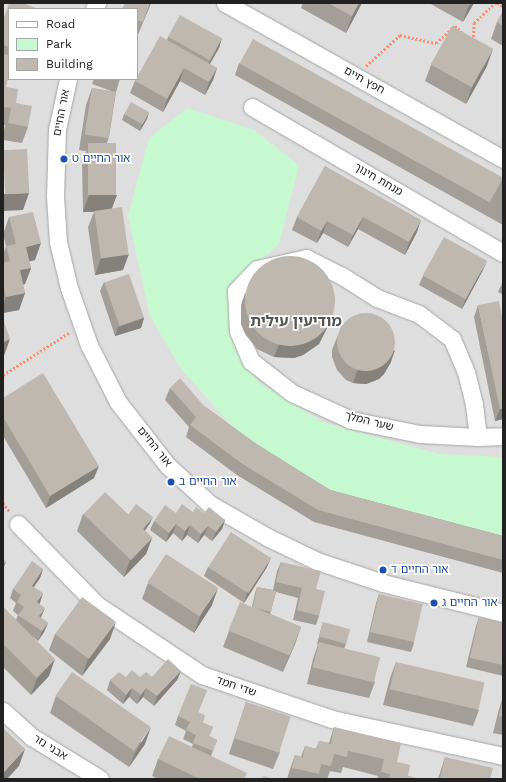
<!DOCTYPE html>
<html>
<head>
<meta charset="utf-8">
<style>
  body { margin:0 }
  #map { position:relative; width:506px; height:782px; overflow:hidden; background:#f1efe8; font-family:"Work Sans","Noto Sans Hebrew",sans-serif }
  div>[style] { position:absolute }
  .residential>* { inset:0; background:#dfdede }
  .park>* { inset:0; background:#c7f9d1 }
  .path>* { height:2.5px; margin-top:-1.25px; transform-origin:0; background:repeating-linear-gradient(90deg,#f79073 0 2px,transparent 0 4px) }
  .roads { filter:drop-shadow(0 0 1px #a5a5a5) drop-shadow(0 0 1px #a5a5a5) }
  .minor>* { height:17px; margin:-8.5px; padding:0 8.5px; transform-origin:8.5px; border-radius:8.5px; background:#fff }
  .wall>* { inset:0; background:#a39e98 }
  .shaded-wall>* { inset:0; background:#85817c }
  .building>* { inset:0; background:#beb8b1; transform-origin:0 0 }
  .round { border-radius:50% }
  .dots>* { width:11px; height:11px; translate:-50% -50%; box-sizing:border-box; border:2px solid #fff; border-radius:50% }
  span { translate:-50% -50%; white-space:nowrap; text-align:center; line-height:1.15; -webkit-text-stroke:3.5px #fff; paint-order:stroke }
  .street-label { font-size:11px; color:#212121 }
  .transit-label { font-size:11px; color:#164399 }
  .left { translate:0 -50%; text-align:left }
  .district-label { font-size:15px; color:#545454; font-weight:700 }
  .frame { position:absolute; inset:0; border:4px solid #212121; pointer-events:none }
  .legend { position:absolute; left:8px; top:8px; width:130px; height:72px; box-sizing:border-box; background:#fff; border:1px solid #a6a6a6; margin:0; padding:5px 7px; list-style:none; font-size:12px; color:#212121 }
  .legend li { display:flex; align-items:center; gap:8px; height:20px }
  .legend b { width:20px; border:1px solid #a6a6a6 }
</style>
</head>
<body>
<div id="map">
  <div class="residential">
    <i style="clip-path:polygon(evenodd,3px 3px,503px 3px,503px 779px,3px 779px,3px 3px,9px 9px,137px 9px,137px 79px,9px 79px,9px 9px)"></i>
  </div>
  <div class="park">
    <i style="clip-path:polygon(188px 108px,254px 130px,299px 165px,279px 244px,230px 289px,234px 342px,256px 380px,323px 422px,439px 454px,503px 457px,503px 536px,345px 497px,267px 454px,231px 425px,181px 369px,150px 316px,128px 216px,149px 138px)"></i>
  </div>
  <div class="path">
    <i style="left:497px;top:3px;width:7px;rotate:27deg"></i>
    <i style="left:473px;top:41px;width:18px;rotate:-87deg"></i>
    <i style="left:474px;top:23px;width:29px;rotate:-44deg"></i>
    <i style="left:366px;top:66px;width:46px;rotate:-42.4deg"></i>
    <i style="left:400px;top:35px;width:37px;rotate:13deg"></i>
    <i style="left:436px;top:43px;width:25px;rotate:-42deg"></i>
    <i style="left:455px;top:26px;width:9px;rotate:41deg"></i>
    <i style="left:3px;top:375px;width:80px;rotate:-32.7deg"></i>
    <i style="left:3px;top:503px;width:11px;rotate:52deg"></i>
  </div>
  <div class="roads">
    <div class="minor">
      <i style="left:225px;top:3px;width:319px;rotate:29.3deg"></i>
      <i style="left:94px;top:9px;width:7px;rotate:-63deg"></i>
      <i style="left:68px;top:79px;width:52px;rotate:102.2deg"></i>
      <i style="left:57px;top:130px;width:66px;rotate:91.7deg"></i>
      <i style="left:55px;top:196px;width:46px;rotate:86.3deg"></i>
      <i style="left:58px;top:242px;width:47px;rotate:76.6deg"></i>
      <i style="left:69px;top:288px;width:60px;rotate:70.7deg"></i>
      <i style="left:89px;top:345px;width:64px;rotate:63deg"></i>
      <i style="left:118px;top:402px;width:80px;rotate:52.1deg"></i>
      <i style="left:167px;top:465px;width:59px;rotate:42.3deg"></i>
      <i style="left:211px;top:505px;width:64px;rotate:29.7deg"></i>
      <i style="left:267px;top:537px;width:55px;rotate:25.6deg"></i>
      <i style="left:317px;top:561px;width:70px;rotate:18.4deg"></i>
      <i style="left:383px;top:583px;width:124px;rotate:14deg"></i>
      <i style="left:252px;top:107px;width:290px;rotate:30.2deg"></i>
      <i style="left:478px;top:437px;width:33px;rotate:-97deg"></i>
      <i style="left:474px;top:404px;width:33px;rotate:-104deg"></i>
      <i style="left:466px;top:372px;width:36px;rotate:-113deg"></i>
      <i style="left:452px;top:339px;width:41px;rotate:-142.9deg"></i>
      <i style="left:419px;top:314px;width:45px;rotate:-159.1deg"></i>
      <i style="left:377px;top:298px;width:41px;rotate:-147.8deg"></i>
      <i style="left:342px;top:276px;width:40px;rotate:-153.4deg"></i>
      <i style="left:306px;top:258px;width:50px;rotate:167.3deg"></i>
      <i style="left:257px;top:269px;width:30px;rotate:134deg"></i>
      <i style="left:236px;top:291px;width:40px;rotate:87.1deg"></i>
      <i style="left:238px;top:331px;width:33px;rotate:67deg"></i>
      <i style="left:251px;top:361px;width:52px;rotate:38deg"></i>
      <i style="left:292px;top:393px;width:65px;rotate:24.6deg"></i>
      <i style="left:351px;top:420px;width:70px;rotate:11.5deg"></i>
      <i style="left:420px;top:434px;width:58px;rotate:3deg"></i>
      <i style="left:478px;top:437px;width:25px;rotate:-2deg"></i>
      <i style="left:18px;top:524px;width:113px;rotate:45.7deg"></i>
      <i style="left:97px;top:605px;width:126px;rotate:33.7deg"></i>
      <i style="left:202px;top:675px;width:137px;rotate:18.7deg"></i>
      <i style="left:332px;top:719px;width:175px;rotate:12.2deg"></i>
      <i style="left:3px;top:711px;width:39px;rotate:42deg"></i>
      <i style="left:32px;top:737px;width:80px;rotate:31.7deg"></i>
    </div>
  </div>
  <div class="wall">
    <i style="clip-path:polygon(151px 3px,137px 37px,137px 9px)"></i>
    <i style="clip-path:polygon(303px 3px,362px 3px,346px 33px,301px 8px)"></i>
    <i style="clip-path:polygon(429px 3px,474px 3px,463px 22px)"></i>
    <i style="clip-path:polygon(9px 9px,9px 71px,6px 87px,16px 103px,28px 127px,22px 143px,3px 140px,3px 135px,5px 125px,3px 125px,3px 20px)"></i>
    <i style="clip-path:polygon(503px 11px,503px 46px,491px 39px,497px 22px)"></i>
    <i style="clip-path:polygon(168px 37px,222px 38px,219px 48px,210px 64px,217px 68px,213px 80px,205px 95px,180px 81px,163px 112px,130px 93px,135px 81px,167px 40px)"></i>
    <i style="clip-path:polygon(239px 63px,503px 178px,503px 225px,235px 75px)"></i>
    <i style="clip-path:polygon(431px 65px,487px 66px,466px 104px,425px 81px)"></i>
    <i style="clip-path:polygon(94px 79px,120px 79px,116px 92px,109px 137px,107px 143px,112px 208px,123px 270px,95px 275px,88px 227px,94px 212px,83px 212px,82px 160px,86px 151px,79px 150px,86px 105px,92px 88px,114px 92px,92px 84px)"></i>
    <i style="clip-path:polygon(149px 112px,147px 119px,140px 131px,122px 120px,124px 114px)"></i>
    <i style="clip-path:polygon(325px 166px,417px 232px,405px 255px,358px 229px,348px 247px,323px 233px,317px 243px,292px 230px,297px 217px)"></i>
    <i style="clip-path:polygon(9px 217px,35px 260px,29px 261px,31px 268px,25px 284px,23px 285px,25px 293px,19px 310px,3px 313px,3px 255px,6px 246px,3px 234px)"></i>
    <i style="clip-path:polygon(483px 270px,462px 309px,419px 285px,423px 276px)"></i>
    <i style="clip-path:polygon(503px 281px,503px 295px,498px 292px)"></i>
    <i style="clip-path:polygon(104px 282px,144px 318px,141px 328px,115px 336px,100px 291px)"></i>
    <i style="clip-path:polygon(245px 293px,328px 326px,319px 344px,303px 355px,294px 358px,274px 357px,257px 349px,245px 334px,241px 324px,241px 305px)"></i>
    <i style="clip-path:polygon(478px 305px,503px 419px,495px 421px,474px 317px)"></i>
    <i style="clip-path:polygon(342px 325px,391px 362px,384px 374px,379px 379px,366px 384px,353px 383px,346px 380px,337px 370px,332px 357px,332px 350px)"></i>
    <i style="clip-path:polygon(170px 388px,204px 406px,255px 443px,330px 490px,503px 536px,503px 573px,314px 522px,237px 475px,186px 437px,189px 427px,165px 400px)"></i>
    <i style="clip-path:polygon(3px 398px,94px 478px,46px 508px,3px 436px)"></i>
    <i style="clip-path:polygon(193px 512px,204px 513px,225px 520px,222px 529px,212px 541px,204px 535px,198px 543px,187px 535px,182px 541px,173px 533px,166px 542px,150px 530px,154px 521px,176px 513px)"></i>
    <i style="clip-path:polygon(83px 514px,128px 515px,150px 523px,145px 531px,152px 538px,146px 554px,124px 577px,77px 531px)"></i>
    <i style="clip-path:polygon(281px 562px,316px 589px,319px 616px,316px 625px,293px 620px,298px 598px,276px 592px,270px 614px,301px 627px,283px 672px,223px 647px,229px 631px,252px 607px,255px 593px,257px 587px,273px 590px,277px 571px)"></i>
    <i style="clip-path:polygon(208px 567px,267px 567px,244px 603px,204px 576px)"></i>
    <i style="clip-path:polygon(43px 569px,40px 578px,34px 587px,40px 603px,39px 604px,41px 617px,41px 618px,48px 623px,44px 632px,38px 641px,33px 637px,49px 676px,31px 695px,3px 667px,3px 607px,16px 620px,18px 615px,13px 611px,16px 603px,10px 598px,13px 589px)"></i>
    <i style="clip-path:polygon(148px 583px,212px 605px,194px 633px,142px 599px)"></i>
    <i style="clip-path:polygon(379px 594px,414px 643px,411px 652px,367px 642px,376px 603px)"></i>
    <i style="clip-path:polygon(479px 617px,503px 623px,503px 676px,466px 667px,476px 626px)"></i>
    <i style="clip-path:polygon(323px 622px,346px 644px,344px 649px,375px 682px,369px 698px,307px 684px,313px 659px,318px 644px,317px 644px,321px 629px)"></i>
    <i style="clip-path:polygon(55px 634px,110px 639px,82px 676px,49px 650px)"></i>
    <i style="clip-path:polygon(396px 662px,479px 710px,473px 726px,383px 705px,390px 678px)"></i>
    <i style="clip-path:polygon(181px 671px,177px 680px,154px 706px,143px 697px,137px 704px,129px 697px,123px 704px,107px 690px,110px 680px,126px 677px,152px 677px)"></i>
    <i style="clip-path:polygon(207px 690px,198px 712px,203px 723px,213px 727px,209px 736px,217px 740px,211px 756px,245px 779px,158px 779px,152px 776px,158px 759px,192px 747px,193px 744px,183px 739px,186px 731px,175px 725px,178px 716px)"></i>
    <i style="clip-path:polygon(56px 696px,145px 744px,129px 767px,50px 713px)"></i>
    <i style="clip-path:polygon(503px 697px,503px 735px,493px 733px,499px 709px)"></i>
    <i style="clip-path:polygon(246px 702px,280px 752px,273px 769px,229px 754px)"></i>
    <i style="clip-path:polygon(334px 727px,397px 762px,408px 776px,416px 779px,377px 779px,378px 776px,343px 767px,341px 773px,330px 771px,327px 779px,287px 779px,289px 772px,295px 755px,301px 757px,305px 746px,316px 749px,319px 741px,329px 743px)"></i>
    <i style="clip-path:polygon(445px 757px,490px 779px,438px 779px)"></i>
  </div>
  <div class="shaded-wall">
    <i style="clip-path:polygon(150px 3px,151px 3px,137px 37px,143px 22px)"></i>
    <i style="clip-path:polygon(359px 3px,362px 3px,346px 33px,352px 16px)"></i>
    <i style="clip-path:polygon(471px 3px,474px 3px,463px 22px,469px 5px)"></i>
    <i style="clip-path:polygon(222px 38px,219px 48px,206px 70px,210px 61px)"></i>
    <i style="clip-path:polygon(493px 49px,487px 66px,466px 104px,472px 87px)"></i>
    <i style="clip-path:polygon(184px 68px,180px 81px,163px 112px,167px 99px)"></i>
    <i style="clip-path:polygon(217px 68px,213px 80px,205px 95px,209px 82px)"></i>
    <i style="clip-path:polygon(149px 112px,147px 119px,140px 131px,142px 124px)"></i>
    <i style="clip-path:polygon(29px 193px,23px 210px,3px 211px,3px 194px)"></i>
    <i style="clip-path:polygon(89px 195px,117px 195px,111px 211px,83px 212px)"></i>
    <i style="clip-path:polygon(363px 217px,358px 229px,348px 247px,353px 235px)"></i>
    <i style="clip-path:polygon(421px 220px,417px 232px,405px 255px,409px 242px)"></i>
    <i style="clip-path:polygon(327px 221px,323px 233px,317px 243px,321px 231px)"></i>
    <i style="clip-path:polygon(41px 243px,35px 260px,20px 264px,26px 247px)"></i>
    <i style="clip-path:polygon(129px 254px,123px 270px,95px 275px,101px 258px)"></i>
    <i style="clip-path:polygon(487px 261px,483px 270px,462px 309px,465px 300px)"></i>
    <i style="clip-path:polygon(31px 268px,25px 284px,14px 287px,20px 270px)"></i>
    <i style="clip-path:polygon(25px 293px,19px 310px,3px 313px,3px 306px,6px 297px)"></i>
    <i style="clip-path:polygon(333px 314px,328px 326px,319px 344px,303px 355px,294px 358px,274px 357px,279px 345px)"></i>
    <i style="clip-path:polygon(144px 318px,141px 328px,115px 336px,118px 327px)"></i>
    <i style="clip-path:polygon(10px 339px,4px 356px,3px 356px,3px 342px)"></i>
    <i style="clip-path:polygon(395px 350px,391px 362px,384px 374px,379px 379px,366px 384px,353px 383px,357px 371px)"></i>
    <i style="clip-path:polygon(503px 408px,503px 419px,495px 421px,500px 409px)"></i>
    <i style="clip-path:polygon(99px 466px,94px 478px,46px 508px,50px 496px)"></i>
    <i style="clip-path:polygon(153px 517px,150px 523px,140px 537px,142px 531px)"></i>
    <i style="clip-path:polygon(225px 520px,222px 529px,212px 541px,216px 532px)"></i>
    <i style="clip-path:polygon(176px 524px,173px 533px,166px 542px,169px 533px)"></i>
    <i style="clip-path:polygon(190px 525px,187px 535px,182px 541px,185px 531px)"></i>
    <i style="clip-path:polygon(208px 526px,204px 535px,198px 543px,201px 534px)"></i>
    <i style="clip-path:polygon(152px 538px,146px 554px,124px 577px,130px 560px)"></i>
    <i style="clip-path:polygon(271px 558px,267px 567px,244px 603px,247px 593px)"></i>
    <i style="clip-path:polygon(6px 562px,3px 569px,3px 564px)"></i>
    <i style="clip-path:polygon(43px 569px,40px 578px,28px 595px,32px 586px)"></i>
    <i style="clip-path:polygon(218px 588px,212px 605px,194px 633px,200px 616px)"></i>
    <i style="clip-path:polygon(43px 593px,40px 603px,34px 612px,37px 602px)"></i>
    <i style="clip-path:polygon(45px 608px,41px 617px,35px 626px,39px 616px)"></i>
    <i style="clip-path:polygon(116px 622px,110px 639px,82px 676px,88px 659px)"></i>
    <i style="clip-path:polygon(48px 623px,44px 632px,38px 641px,42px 631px)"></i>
    <i style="clip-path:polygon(301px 627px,295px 644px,283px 672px,289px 656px)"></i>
    <i style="clip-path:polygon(55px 659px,49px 676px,31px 695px,37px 678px)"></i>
    <i style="clip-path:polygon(181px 671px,177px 680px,154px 706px,157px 696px)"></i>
    <i style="clip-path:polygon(132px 688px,129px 697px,123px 704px,126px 695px)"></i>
    <i style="clip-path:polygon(146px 688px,143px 697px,137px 704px,141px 695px)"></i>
    <i style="clip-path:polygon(151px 727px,145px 744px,129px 767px,136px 751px)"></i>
    <i style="clip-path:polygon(25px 749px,19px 766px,7px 779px,3px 779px,3px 773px)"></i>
  </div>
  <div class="building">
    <i style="clip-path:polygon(9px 3px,22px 3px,39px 9px,9px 9px,9px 47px,3px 45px,3px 21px)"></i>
    <i style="clip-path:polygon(125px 3px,150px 3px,143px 22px,137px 20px,137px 9px,122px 9px)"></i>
    <i style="clip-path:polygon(328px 3px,359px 3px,352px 16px)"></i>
    <i style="clip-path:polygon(465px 3px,471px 3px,469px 5px)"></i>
    <i style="clip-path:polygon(503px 11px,503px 26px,497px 22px)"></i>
    <i style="left:180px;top:15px;width:48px;height:25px;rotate:29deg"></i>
    <i style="left:452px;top:26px;width:47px;height:44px;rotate:29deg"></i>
    <i style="clip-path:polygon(160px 36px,217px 68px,209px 82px,184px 68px,167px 99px,135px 81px,136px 79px,137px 79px,137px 77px)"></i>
    <i style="left:253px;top:39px;width:286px;height:28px;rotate:29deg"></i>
    <i style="clip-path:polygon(3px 54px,9px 55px,9px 71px,6px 87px,18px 89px,16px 103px,32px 106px,28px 127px,8px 123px,11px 108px,3px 107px)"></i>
    <i style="left:92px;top:88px;width:24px;height:47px;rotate:9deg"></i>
    <i style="left:131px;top:102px;width:21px;height:14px;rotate:29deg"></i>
    <i style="left:88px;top:143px;width:28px;height:52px"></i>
    <i style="left:27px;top:149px;width:44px;height:24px;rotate:87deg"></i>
    <i style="clip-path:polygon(325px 166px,421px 220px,409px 242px,363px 217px,353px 235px,327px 221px,321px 231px,297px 217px)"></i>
    <i style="left:122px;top:207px;width:48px;height:28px;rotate:82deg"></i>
    <i style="clip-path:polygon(33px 212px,41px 243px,26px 247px,31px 268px,20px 270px,25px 293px,6px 297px,3px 284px,3px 263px,10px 261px,6px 246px,16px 244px,9px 217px)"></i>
    <i style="left:444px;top:237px;width:49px;height:44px;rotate:29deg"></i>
    <i class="round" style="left:245px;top:256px;width:90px;height:90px"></i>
    <i style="left:129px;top:274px;width:46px;height:26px;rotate:71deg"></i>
    <i style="clip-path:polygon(503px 281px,503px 287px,501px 286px)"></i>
    <i style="clip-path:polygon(499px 301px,503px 322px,503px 408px,500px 409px,478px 305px)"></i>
    <i class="round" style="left:337px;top:313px;width:58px;height:58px"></i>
    <i style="clip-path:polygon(3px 319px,10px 339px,3px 342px)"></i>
    <i style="clip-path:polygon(43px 373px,99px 466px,50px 496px,3px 417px,3px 398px)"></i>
    <i style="clip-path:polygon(180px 378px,204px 406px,255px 443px,330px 490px,503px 536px,503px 560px,318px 510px,241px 463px,190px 425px,196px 417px,170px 388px)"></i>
    <i style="left:105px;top:492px;width:66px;height:31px;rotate:44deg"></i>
    <i style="clip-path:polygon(136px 504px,153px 517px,143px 529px,128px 515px)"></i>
    <i style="clip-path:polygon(182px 504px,193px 512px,196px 507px,204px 513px,209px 507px,225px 520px,216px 532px,208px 526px,201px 534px,190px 525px,185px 531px,176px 524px,169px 533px,154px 521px,165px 505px,176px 513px)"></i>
    <i style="left:231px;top:532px;width:48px;height:42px;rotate:33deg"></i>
    <i style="left:166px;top:554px;width:62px;height:34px;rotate:33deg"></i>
    <i style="clip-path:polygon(3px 558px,6px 562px,3px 564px)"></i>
    <i style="clip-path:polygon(32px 561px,43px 569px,32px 586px,43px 593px,37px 602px,45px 608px,39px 616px,48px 623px,42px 631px,18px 615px,24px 607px,17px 602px,21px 595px,13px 589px)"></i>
    <i style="clip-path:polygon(281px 562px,321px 571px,316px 589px,325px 591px,319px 616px,297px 610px,302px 588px,276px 582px)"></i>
    <i style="clip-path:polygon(257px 587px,276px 591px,271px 612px,258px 609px,253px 607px)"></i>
    <i style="left:379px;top:594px;width:45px;height:39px;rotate:13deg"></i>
    <i style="left:82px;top:597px;width:42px;height:46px;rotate:36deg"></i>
    <i style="left:240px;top:602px;width:66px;height:31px;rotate:22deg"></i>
    <i style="clip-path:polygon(3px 607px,55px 659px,37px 678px,3px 644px)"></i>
    <i style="clip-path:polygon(479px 617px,503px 623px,503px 665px,470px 658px)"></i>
    <i style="left:323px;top:622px;width:28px;height:15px;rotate:15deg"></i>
    <i style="left:319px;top:642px;width:63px;height:26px;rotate:14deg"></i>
    <i style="clip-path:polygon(168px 659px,181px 671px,157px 696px,146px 688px,141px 695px,132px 688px,126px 695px,110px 680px,119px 672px,126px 677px,132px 670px,140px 677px,146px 672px,152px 677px)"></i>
    <i style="left:396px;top:662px;width:91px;height:28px;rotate:13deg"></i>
    <i style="left:72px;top:672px;width:96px;height:29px;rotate:35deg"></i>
    <i style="clip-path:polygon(191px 684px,207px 690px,198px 712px,205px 715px,203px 723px,213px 727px,209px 736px,217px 740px,213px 751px,193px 743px,196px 735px,186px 730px,190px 722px,178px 716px)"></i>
    <i style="clip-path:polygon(503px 700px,503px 717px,499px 716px)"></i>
    <i style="left:246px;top:702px;width:47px;height:38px;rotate:18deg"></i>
    <i style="clip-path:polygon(334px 727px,401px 743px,397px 762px,410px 765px,408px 776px,417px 778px,416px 779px,389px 779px,390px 774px,381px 772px,384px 759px,348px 751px,347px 757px,334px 754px,331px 766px,321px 764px,319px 774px,292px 768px,295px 755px,303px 757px,305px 746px,317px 749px,319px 741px,331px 744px)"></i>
    <i style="clip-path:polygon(3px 728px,25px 749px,3px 773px)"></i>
    <i style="clip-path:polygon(169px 736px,247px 773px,244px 779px,200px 779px,158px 759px)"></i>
    <i style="clip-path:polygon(445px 757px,493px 768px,490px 779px,440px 779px)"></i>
    <i style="clip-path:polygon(263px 776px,275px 779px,262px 779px)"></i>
  </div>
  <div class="dots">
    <i style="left:64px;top:159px;background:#1a4fb4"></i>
    <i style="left:171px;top:482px;background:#1a4fb4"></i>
    <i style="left:383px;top:570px;background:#1a4fb4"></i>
    <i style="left:434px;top:603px;background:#1a4fb4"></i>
  </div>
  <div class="street-label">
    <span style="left:364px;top:81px;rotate:29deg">חפץ חיים</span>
    <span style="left:62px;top:113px;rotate:-79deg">אור החיים</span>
    <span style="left:378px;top:180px;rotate:30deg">מנחת חינוך</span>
    <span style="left:369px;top:422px;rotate:14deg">שער המלך</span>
    <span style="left:154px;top:447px;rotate:51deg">אור החיים</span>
    <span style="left:236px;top:687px;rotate:19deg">שדי חמד</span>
    <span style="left:50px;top:748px;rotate:32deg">אבני נזר</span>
  </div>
  <div class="transit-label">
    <span class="left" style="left:72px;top:159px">אור החיים ט</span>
    <span class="left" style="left:179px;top:482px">אור החיים ב</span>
    <span class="left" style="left:391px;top:570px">אור החיים ד</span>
    <span class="left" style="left:442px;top:603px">אור החיים ג</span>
  </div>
  <div class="district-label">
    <span style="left:296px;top:322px">מודיעין עילית</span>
  </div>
  <div class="frame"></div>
  <ul class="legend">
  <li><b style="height:5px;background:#fff"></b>Road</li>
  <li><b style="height:11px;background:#c7f9d1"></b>Park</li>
  <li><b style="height:11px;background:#beb8b1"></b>Building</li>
  </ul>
</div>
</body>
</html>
